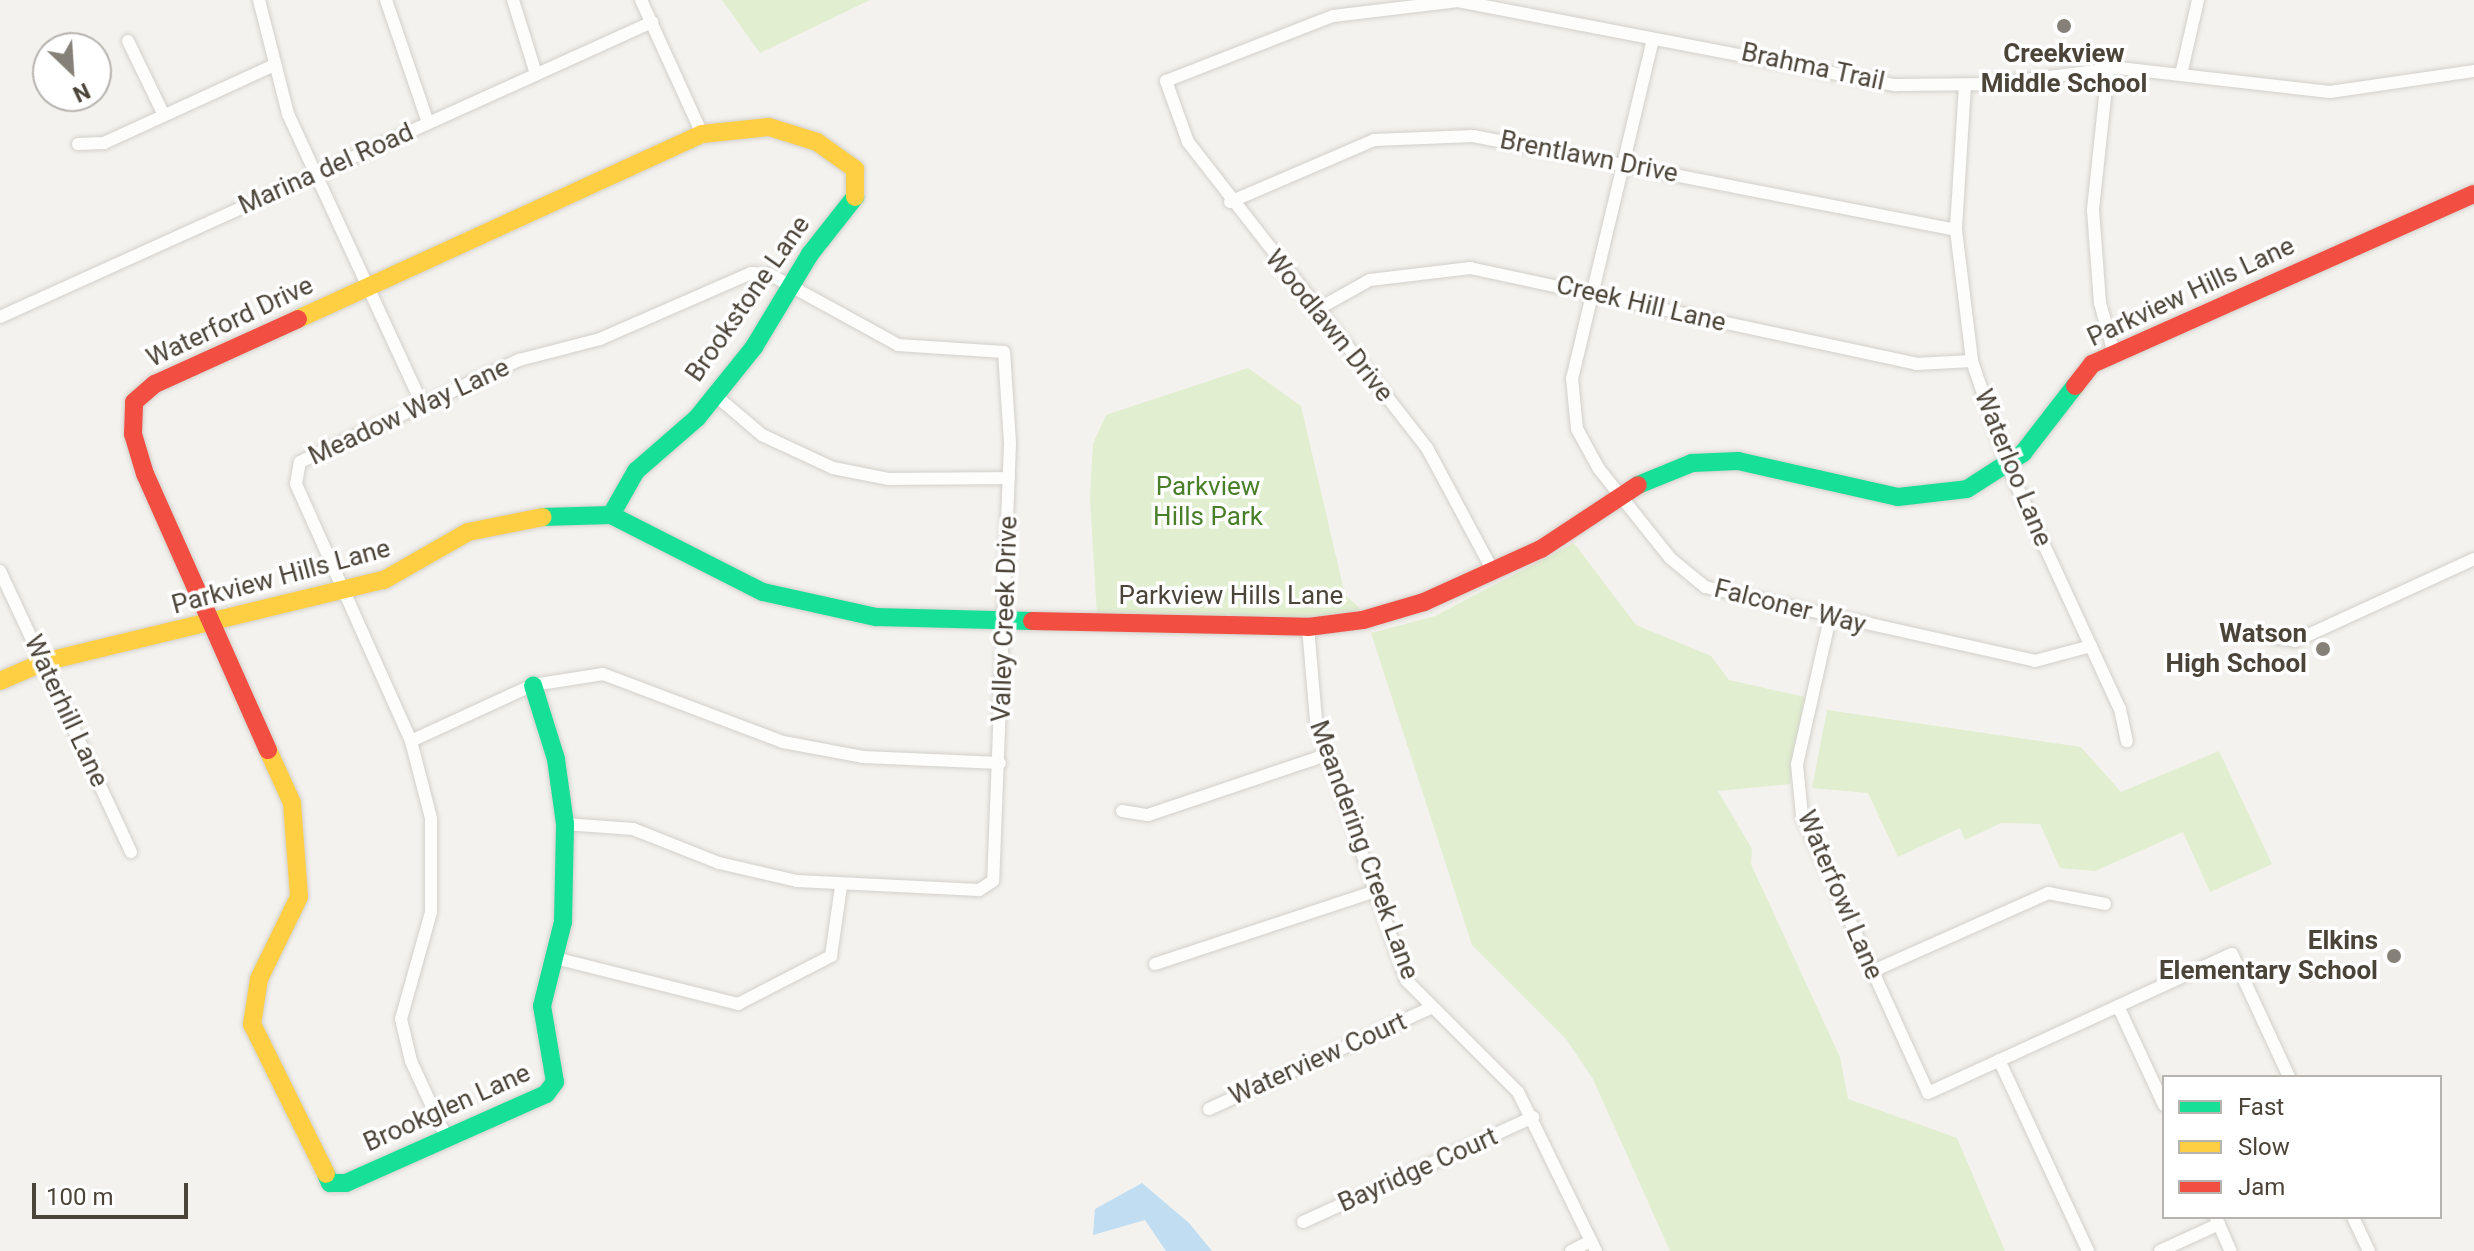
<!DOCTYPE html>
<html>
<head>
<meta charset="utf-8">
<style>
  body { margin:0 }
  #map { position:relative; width:2474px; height:1251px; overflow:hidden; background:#f4f2ee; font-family:Roboto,sans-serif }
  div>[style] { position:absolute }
  .green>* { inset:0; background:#e1eecf }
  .water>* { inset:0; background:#c0ddf1 }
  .roads { filter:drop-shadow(0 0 2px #d2d0cb) drop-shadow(0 0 2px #d2d0cb) }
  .street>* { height:12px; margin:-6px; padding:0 6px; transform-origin:6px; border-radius:6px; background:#fdfdfc }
  .fast>* { height:18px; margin:-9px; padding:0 9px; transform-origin:9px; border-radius:9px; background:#16e098 }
  .slow>* { height:18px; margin:-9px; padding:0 9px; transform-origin:9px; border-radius:9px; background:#ffcf43 }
  .jam>* { height:18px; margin:-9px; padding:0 9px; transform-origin:9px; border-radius:9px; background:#f24e42 }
  .dots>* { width:22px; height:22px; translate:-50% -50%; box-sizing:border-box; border:4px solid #fff; border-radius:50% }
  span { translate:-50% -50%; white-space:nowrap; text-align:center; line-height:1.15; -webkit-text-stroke:7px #fff; paint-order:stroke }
  .poi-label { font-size:26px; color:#4b4439; font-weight:700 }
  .right { translate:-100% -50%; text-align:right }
  .street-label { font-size:26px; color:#4b4439 }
  .park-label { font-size:26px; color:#4a7f2a }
  .legend { position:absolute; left:2162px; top:1075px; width:280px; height:144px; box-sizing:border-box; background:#fff; border:2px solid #b7b4b0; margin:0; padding:10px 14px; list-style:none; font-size:24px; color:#4b4439 }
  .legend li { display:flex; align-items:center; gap:16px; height:40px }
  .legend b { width:40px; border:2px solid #b7b4b0 }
  .north { position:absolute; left:32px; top:32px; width:80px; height:80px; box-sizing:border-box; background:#fff; border:2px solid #b7b4b0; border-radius:50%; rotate:155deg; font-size:22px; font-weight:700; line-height:32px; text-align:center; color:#4b4439 }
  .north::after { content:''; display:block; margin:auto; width:28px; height:36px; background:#868178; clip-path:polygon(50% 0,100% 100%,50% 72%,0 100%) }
  .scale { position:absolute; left:32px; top:1183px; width:156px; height:36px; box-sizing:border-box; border:4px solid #4b4439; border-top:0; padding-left:10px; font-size:24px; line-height:28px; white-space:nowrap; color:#4b4439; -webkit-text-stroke:6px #fff; paint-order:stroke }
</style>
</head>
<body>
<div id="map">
  <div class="green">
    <i style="clip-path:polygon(722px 0,870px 0,760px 53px)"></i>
    <i style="clip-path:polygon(1248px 368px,1301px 406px,1345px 595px,1361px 609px,1328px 619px,1097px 616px,1090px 498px,1093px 444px,1106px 415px)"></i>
    <i style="clip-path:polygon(1574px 543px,1636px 625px,1711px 656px,1729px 680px,1805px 697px,1790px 784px,1718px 791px,1752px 849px,1751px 864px,1840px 1057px,1848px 1099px,1957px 1138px,2005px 1251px,1670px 1251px,1593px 1079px,1566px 1039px,1472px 945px,1371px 633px,1435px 616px)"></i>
    <i style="clip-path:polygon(1827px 710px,2081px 747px,2121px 792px,2219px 751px,2272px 864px,2210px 892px,2183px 832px,2095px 871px,2060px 868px,2040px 824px,2001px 823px,1965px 840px,1960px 828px,1898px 857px,1868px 793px,1812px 788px)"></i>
  </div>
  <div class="water">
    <i style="clip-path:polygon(1142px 1183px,1189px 1223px,1212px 1251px,1166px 1251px,1145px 1220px,1093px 1235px,1095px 1209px)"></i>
  </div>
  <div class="roads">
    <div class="street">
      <i style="left:259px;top:0;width:118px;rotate:75.7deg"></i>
      <i style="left:288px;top:114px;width:319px;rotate:65.2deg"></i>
      <i style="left:386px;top:0;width:130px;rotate:71.1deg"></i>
      <i style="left:513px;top:0;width:77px;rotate:72.7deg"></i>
      <i style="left:641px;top:0;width:147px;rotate:65.5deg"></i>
      <i style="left:1653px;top:39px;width:349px;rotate:103.4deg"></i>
      <i style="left:1572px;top:378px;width:51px;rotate:84.4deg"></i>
      <i style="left:1577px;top:429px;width:46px;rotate:61.2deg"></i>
      <i style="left:1599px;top:469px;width:114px;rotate:51.4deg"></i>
      <i style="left:1670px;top:558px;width:45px;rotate:39.6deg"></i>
      <i style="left:1705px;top:587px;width:338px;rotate:12.6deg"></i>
      <i style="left:2035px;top:661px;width:58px;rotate:-15deg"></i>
      <i style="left:128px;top:41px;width:82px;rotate:64.1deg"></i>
      <i style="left:2108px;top:69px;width:142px;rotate:96.1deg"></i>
      <i style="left:2093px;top:210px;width:93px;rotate:85.7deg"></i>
      <i style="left:2100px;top:303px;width:52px;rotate:74.4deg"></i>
      <i style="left:2182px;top:70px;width:72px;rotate:-77.1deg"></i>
      <i style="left:1965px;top:85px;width:145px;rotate:93.6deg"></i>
      <i style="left:1956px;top:230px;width:132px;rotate:83deg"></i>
      <i style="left:1972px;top:361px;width:112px;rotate:71.2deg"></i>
      <i style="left:2008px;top:467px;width:267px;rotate:65.2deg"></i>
      <i style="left:2120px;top:709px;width:33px;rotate:78deg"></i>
      <i style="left:78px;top:144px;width:26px;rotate:-2deg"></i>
      <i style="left:104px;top:143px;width:185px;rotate:-24.6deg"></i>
      <i style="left:1230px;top:202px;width:157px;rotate:-23.3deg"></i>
      <i style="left:1374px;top:140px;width:99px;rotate:-2.3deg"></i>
      <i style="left:1473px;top:136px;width:492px;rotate:11deg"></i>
      <i style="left:1316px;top:310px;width:62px;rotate:-29.1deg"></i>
      <i style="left:1370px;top:280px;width:101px;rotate:-6.8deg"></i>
      <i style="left:1470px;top:268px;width:456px;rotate:12.1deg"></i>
      <i style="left:1916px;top:364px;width:56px;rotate:-3.1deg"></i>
      <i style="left:0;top:317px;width:716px;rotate:-24.34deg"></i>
      <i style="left:715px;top:395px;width:62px;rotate:40.4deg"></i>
      <i style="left:762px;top:435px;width:78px;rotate:24.9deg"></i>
      <i style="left:833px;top:468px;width:56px;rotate:11.3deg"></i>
      <i style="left:888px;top:479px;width:121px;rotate:-0.5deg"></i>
      <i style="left:0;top:571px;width:310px;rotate:65deg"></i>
      <i style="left:1493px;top:571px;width:140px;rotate:-118.2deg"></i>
      <i style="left:1427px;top:448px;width:388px;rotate:-128deg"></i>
      <i style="left:1188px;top:142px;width:65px;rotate:-109.8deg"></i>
      <i style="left:1166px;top:81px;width:179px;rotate:-21.3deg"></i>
      <i style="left:1333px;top:16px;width:126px;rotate:-6.8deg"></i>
      <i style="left:1458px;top:1px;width:446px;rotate:10.9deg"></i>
      <i style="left:1896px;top:85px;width:99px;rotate:-0.6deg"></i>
      <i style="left:1995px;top:84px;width:125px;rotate:-7.4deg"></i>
      <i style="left:2119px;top:68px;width:212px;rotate:6.5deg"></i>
      <i style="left:2330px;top:92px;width:146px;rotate:-8.3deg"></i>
      <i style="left:1830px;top:618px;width:150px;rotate:102.7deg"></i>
      <i style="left:1797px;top:764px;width:52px;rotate:84.5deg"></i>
      <i style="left:1802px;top:816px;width:304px;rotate:65.5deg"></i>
      <i style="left:1928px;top:1093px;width:334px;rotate:-24.6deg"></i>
      <i style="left:2232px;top:954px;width:136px;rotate:65.1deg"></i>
      <i style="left:1308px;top:627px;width:94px;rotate:85.1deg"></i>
      <i style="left:1316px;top:721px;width:274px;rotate:70.8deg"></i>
      <i style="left:1406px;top:980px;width:158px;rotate:45deg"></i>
      <i style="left:1518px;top:1092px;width:177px;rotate:63.9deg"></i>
      <i style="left:2259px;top:635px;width:36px;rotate:9deg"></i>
      <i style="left:2295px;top:641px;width:197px;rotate:-24.6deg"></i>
      <i style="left:411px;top:741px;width:134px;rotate:-24.7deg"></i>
      <i style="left:533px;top:685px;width:71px;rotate:-8.9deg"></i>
      <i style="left:603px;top:674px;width:192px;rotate:20.7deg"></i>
      <i style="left:783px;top:742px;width:81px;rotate:10.6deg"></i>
      <i style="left:863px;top:757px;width:137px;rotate:2.5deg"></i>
      <i style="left:1122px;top:811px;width:26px;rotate:9deg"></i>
      <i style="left:1148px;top:815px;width:188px;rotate:-18.6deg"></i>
      <i style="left:555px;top:958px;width:189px;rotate:14.1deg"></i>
      <i style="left:738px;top:1004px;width:105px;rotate:-27.3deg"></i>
      <i style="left:831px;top:956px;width:70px;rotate:-81.8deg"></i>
      <i style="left:1155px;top:964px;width:230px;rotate:-18.3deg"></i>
      <i style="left:1873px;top:971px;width:192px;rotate:-24deg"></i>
      <i style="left:2048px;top:893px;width:58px;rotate:10.9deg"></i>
      <i style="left:2118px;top:1006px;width:109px;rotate:65.1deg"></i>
      <i style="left:1999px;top:1060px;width:211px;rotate:65deg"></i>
      <i style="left:1209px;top:1109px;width:241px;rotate:-24.5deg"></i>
      <i style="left:446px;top:1137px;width:84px;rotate:-114.7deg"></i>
      <i style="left:411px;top:1061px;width:43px;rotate:-103.4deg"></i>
      <i style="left:401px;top:1019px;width:111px;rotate:-74.3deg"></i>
      <i style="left:431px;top:912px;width:94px;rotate:-90deg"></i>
      <i style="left:431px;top:818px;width:80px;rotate:-104.6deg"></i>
      <i style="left:411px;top:741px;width:282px;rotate:-114.1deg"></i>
      <i style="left:296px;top:484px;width:22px;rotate:-80deg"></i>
      <i style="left:300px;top:462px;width:242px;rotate:-25deg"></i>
      <i style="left:519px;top:360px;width:84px;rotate:-14.5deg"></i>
      <i style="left:600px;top:339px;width:165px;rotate:-23.6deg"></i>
      <i style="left:751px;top:273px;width:18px;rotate:3deg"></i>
      <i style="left:769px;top:274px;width:147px;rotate:28.8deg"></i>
      <i style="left:898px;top:345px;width:106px;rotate:3.8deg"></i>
      <i style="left:1004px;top:352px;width:91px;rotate:86.2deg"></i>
      <i style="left:1010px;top:443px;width:438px;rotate:92.2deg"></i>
      <i style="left:993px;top:881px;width:17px;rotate:147deg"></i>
      <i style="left:979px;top:890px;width:182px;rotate:-177.2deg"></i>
      <i style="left:797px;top:881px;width:80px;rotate:-167deg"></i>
      <i style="left:719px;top:863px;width:92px;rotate:-158.4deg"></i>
      <i style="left:633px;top:829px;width:68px;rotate:-175.8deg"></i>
      <i style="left:2353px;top:1217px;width:38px;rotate:65deg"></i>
      <i style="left:2216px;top:1218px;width:36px;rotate:66deg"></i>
      <i style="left:1303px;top:1222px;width:253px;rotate:-24.5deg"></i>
      <i style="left:1571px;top:1251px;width:22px;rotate:-27deg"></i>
      <i style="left:2160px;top:1251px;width:65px;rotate:-24.6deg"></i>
    </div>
    <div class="fast">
      <i style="left:1638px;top:485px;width:58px;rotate:-22.2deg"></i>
      <i style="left:1692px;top:463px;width:46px;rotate:-2.5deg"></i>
      <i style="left:1738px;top:461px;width:164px;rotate:12.7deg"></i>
      <i style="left:1898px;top:497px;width:69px;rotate:-6.6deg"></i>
      <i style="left:1967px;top:489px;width:67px;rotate:-32.7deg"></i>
      <i style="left:2023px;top:453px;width:85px;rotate:-52.2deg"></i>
      <i style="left:611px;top:515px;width:51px;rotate:-60.4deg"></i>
      <i style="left:636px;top:471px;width:81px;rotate:-41deg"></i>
      <i style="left:697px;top:418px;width:91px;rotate:-51.2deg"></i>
      <i style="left:754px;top:347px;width:109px;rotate:-58.9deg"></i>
      <i style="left:810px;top:254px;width:73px;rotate:-51.7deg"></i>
      <i style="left:543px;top:517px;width:68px;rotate:-1.7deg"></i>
      <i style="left:611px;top:515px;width:170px;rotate:26.9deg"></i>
      <i style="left:763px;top:592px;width:116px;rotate:12.5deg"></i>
      <i style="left:876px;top:617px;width:156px;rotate:1.5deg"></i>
      <i style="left:326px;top:1174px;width:10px;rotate:66deg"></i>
      <i style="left:330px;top:1183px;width:16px"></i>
      <i style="left:346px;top:1183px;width:219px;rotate:-24deg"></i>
      <i style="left:546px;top:1094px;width:15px;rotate:-53deg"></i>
      <i style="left:555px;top:1082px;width:77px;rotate:-99.7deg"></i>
      <i style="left:542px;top:1006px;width:87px;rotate:-76deg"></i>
      <i style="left:563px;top:922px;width:98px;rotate:-88.8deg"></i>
      <i style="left:565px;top:824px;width:66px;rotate:-97.9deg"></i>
      <i style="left:556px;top:759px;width:77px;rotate:-107.3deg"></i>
    </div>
    <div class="slow">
      <i style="left:298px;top:319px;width:444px;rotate:-24.6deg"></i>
      <i style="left:702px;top:134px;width:67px;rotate:-6deg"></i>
      <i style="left:769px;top:127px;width:50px;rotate:17.4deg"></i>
      <i style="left:817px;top:142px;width:47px;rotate:35.4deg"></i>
      <i style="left:855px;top:169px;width:28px;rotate:90deg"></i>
      <i style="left:0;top:681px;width:48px;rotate:-23.4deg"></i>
      <i style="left:44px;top:662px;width:350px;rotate:-13.6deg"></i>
      <i style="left:384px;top:580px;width:97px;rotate:-29.7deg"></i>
      <i style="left:468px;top:532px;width:76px;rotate:-11.3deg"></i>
      <i style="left:268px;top:750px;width:58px;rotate:65.6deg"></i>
      <i style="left:292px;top:803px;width:94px;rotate:85.7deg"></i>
      <i style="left:299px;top:897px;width:91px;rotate:116deg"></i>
      <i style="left:259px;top:979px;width:46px;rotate:98.8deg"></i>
      <i style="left:252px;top:1024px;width:167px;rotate:63.7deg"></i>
    </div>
    <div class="jam">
      <i style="left:2075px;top:386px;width:28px;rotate:-52deg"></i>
      <i style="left:2092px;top:364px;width:418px;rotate:-24deg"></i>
      <i style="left:1032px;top:621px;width:276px;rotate:1.2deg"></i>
      <i style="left:1308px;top:627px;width:55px;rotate:-7.3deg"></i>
      <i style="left:1363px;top:620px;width:64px;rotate:-16.4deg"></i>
      <i style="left:1424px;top:602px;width:128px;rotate:-24.4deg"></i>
      <i style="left:1541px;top:549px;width:116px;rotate:-33.4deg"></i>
      <i style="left:268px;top:750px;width:302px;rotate:-114deg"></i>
      <i style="left:145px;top:474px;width:42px;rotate:-106.7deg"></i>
      <i style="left:133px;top:434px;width:32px;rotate:-88deg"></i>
      <i style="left:134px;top:402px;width:28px;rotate:-41deg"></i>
      <i style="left:155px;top:384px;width:157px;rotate:-24.4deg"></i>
    </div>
  </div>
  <div class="dots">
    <i style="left:2064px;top:26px;background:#868178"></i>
    <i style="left:2323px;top:649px;background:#868178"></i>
    <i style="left:2394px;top:956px;background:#868178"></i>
  </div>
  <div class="poi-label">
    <span style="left:2064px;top:69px">Creekview<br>Middle School</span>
    <span class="right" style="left:2307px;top:649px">Watson<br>High School</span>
    <span class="right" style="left:2378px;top:956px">Elkins<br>Elementary School</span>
  </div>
  <div class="street-label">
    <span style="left:1813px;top:67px;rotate:12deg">Brahma Trail</span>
    <span style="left:1589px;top:157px;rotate:11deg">Brentlawn Drive</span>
    <span style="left:326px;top:169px;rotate:-24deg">Marina del Road</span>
    <span style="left:2191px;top:292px;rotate:-25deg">Parkview Hills Lane</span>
    <span style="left:748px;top:299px;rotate:-55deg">Brookstone Lane</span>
    <span style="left:1641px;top:304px;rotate:13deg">Creek Hill Lane</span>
    <span style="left:230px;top:322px;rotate:-25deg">Waterford Drive</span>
    <span style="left:1329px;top:326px;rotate:51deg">Woodlawn Drive</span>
    <span style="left:409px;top:412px;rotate:-25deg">Meadow Way Lane</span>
    <span style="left:2013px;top:468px;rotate:68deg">Waterloo Lane</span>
    <span style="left:281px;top:577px;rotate:-15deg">Parkview Hills Lane</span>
    <span style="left:1231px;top:596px">Parkview Hills Lane</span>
    <span style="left:1790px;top:607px;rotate:14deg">Falconer Way</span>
    <span style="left:1005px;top:619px;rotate:-88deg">Valley Creek Drive</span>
    <span style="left:66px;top:711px;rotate:65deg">Waterhill Lane</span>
    <span style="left:1364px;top:850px;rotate:70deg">Meandering Creek Lane</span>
    <span style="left:1840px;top:895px;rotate:67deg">Waterfowl Lane</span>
    <span style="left:1318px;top:1059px;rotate:-24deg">Waterview Court</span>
    <span style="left:447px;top:1108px;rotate:-24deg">Brookglen Lane</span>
    <span style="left:1418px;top:1170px;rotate:-24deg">Bayridge Court</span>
  </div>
  <div class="park-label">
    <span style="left:1208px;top:502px">Parkview<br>Hills Park</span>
  </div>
  <ul class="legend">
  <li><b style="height:10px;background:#16e098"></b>Fast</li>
  <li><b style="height:10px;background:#ffcf43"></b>Slow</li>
  <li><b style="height:10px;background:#f24e42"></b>Jam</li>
  </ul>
  <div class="north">N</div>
  <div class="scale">100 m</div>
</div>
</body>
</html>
